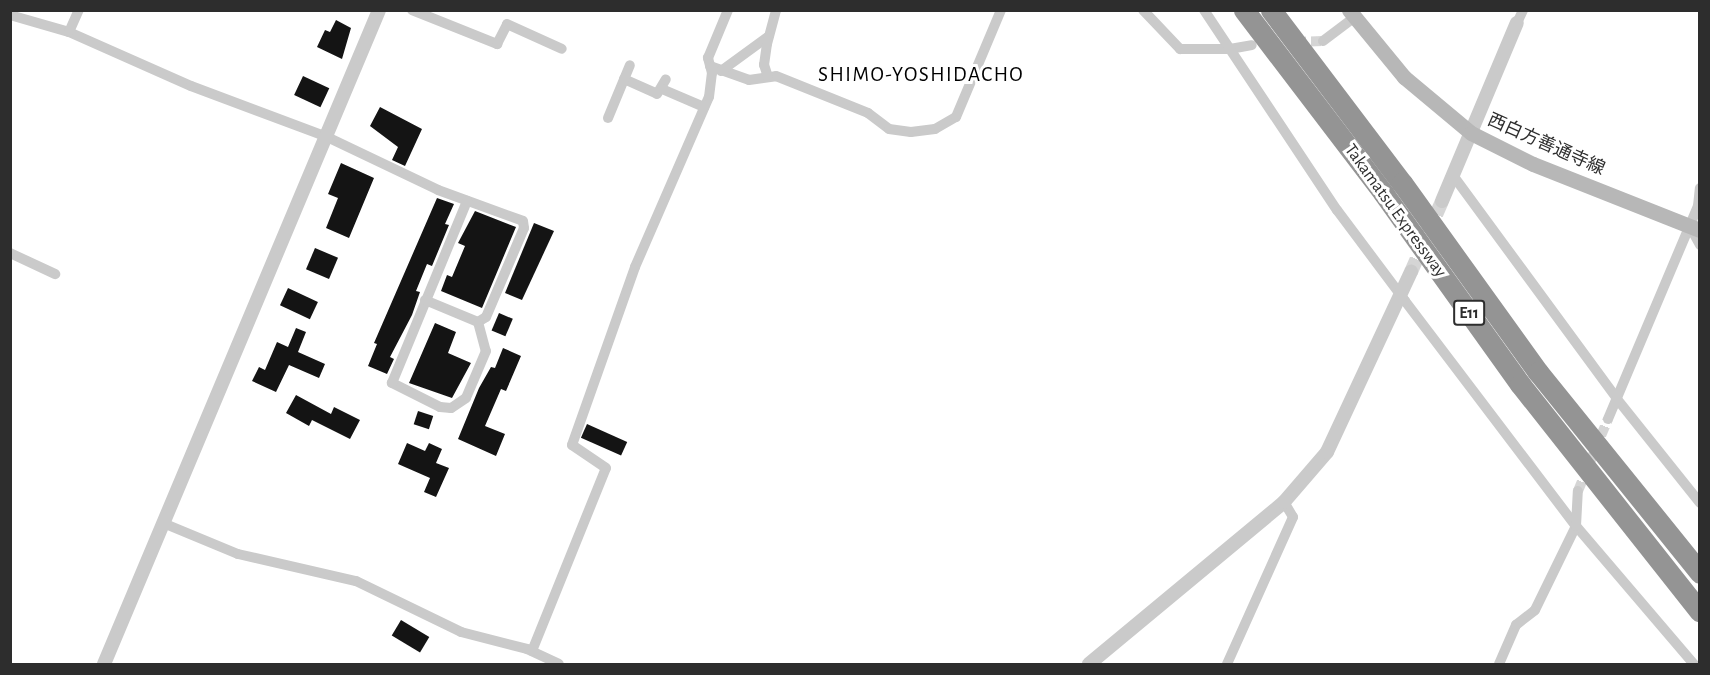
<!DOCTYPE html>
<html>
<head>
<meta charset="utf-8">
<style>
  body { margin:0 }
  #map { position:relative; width:1710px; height:675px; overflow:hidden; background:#fff; font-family:"Alegreya Sans","Noto Sans JP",sans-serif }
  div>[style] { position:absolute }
  .building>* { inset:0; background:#141414; transform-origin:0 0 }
  .minor-tunnel>* { height:10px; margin-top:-5px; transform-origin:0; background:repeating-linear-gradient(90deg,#d5d5d5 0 10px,transparent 0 15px) }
  .tertiary-tunnel>* { height:14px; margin-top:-7px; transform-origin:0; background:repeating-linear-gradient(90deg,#d5d5d5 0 14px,transparent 0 21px) }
  .minor>* { height:10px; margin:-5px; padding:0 5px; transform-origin:5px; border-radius:5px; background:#cacaca }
  .tertiary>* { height:14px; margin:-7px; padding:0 7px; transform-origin:7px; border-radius:7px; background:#cacaca }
  .secondary>* { height:15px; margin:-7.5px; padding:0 7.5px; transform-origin:7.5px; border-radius:7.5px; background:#b7b7b7 }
  .motorway>* { height:21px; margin:-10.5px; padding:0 10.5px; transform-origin:10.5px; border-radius:10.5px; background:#949494 }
  span { translate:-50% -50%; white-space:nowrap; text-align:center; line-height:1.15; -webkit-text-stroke:6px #fff; paint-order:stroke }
  .shield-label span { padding:2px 4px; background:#fff; border:2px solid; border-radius:4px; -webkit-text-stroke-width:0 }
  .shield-label { font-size:16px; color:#2d2d2d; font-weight:700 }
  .street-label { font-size:18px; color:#2d2d2d }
  .quarter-label { font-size:21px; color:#000; letter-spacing:1.5px }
  .frame { position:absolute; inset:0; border:12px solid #2d2d2d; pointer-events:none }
</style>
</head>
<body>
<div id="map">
  <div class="building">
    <i style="clip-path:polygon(336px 20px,351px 28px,342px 59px,317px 47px,325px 30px,330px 32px)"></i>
    <i style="left:303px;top:76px;width:29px;height:21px;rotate:25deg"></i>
    <i style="clip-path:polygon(380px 107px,422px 129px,405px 166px,392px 160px,398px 147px,370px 126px)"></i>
    <i style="clip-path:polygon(341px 163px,374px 178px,349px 238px,326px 228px,338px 198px,328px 194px)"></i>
    <i style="clip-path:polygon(437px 198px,454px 204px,445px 224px,449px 225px,432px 266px,427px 264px,416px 291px,420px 292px,412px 315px,390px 357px,394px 359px,387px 374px,368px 366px,377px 344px,374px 343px)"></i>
    <i style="clip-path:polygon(475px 211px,516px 227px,482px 308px,441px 291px,447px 275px,452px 277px,465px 246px,458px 243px)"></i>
    <i style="clip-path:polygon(534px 223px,554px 231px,522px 300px,505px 293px)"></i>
    <i style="left:315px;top:248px;width:25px;height:23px;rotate:23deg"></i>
    <i style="left:288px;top:288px;width:33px;height:19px;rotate:25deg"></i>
    <i style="left:499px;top:313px;width:15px;height:19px;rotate:23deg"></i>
    <i style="clip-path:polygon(435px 323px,456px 332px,448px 353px,471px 363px,452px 398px,409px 383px)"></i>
    <i style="clip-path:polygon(296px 328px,306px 332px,298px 352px,325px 364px,319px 378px,289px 365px,276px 392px,252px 381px,259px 367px,265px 370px,277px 342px,288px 347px)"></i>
    <i style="clip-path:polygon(503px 348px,521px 356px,506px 391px,501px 389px,485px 426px,505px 434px,496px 456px,458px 439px,479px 388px,491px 367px,495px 368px)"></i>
    <i style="clip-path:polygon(296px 395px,331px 414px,334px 407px,360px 420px,350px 439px,312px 420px,309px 426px,286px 413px)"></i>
    <i style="left:418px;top:411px;width:16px;height:14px;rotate:18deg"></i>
    <i style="left:587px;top:424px;width:44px;height:15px;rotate:24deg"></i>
    <i style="clip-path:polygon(407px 443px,425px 451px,429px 443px,442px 449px,436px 463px,449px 468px,436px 497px,424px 492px,430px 478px,398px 464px)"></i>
    <i style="left:401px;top:620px;width:33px;height:18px;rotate:31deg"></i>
  </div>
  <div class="minor-tunnel">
    <i style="left:1296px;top:42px;width:27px;rotate:-2deg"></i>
    <i style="left:1578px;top:491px;width:78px;rotate:-67.4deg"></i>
  </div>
  <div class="tertiary-tunnel">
    <i style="left:1411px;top:272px;width:77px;rotate:-66.4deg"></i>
  </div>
  <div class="minor">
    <i style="left:412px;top:10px;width:92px;rotate:21.8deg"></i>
    <i style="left:497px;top:44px;width:22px;rotate:-63deg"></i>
    <i style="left:507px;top:24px;width:60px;rotate:24.4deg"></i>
    <i style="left:1143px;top:10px;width:54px;rotate:46.5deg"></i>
    <i style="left:1180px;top:49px;width:50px"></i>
    <i style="left:1230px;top:49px;width:22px;rotate:-10deg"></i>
    <i style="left:1204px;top:10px;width:240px;rotate:56.4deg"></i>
    <i style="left:1337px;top:210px;width:114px;rotate:53.2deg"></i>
    <i style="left:1405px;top:301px;width:283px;rotate:52.8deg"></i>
    <i style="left:1576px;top:526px;width:182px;rotate:49.5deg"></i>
    <i style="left:10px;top:15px;width:61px;rotate:16.1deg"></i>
    <i style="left:69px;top:32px;width:133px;rotate:23.9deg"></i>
    <i style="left:191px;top:86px;width:143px;rotate:20.5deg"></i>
    <i style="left:325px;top:136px;width:125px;rotate:25.5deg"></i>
    <i style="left:438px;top:190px;width:90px;rotate:20deg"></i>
    <i style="left:523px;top:221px;width:7px;rotate:82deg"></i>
    <i style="left:524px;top:228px;width:97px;rotate:113.1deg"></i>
    <i style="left:486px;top:317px;width:9px;rotate:148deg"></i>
    <i style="left:478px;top:322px;width:30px;rotate:75deg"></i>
    <i style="left:486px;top:351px;width:51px;rotate:113.1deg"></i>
    <i style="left:466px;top:398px;width:18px;rotate:146deg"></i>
    <i style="left:451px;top:408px;width:11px;rotate:-175deg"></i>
    <i style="left:440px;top:407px;width:54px;rotate:-153.4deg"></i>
    <i style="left:392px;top:383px;width:197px;rotate:-67.6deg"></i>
    <i style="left:1517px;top:23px;width:14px;rotate:-65deg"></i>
    <i style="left:69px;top:32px;width:24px;rotate:-66deg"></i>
    <i style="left:1323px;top:41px;width:39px;rotate:-37deg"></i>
    <i style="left:710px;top:66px;width:41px;rotate:19.7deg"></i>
    <i style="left:749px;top:80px;width:27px;rotate:-8deg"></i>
    <i style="left:776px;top:76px;width:99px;rotate:21.9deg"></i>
    <i style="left:868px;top:113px;width:26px;rotate:37deg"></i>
    <i style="left:889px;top:129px;width:22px;rotate:8deg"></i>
    <i style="left:911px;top:132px;width:24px;rotate:-7deg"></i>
    <i style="left:935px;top:129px;width:24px;rotate:-30deg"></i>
    <i style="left:956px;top:117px;width:116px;rotate:-67.2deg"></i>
    <i style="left:721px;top:71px;width:59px;rotate:-36.1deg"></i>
    <i style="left:768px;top:77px;width:13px;rotate:-108deg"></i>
    <i style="left:764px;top:65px;width:21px;rotate:-82deg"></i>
    <i style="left:767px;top:44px;width:35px;rotate:-75deg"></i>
    <i style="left:624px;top:79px;width:36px;rotate:24deg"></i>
    <i style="left:657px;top:94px;width:17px;rotate:-59deg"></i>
    <i style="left:662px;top:89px;width:46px;rotate:23.2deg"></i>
    <i style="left:608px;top:118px;width:57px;rotate:-67.5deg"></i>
    <i style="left:1452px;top:174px;width:279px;rotate:53.7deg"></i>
    <i style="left:1617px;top:399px;width:133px;rotate:51.4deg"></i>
    <i style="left:1689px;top:225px;width:23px;rotate:61deg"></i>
    <i style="left:10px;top:253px;width:50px;rotate:25deg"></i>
    <i style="left:425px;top:300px;width:57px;rotate:22.5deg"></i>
    <i style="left:1608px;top:419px;width:231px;rotate:-67.1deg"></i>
    <i style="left:1698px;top:206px;width:18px;rotate:-84deg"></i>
    <i style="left:163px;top:523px;width:81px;rotate:22.5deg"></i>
    <i style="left:238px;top:554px;width:121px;rotate:12.9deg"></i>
    <i style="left:356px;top:581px;width:117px;rotate:25.9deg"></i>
    <i style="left:461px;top:632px;width:68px;rotate:14.4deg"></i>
    <i style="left:527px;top:649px;width:35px;rotate:25deg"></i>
    <i style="left:532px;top:651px;width:197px;rotate:-68deg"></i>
    <i style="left:606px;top:468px;width:41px;rotate:-145.9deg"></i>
    <i style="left:572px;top:445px;width:189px;rotate:-70.5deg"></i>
    <i style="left:635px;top:267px;width:185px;rotate:-66.5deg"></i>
    <i style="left:709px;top:97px;width:24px;rotate:-83deg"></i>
    <i style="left:712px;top:73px;width:16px;rotate:-105deg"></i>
    <i style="left:708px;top:58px;width:52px;rotate:-67.4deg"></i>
    <i style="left:1227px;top:664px;width:161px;rotate:-65.8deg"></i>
    <i style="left:1293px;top:517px;width:17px;rotate:-121deg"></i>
    <i style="left:1499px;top:664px;width:43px;rotate:-66.4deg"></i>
    <i style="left:1516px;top:625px;width:24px;rotate:-38deg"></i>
    <i style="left:1535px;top:610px;width:93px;rotate:-64deg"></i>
    <i style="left:1576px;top:526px;width:35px;rotate:-87deg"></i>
  </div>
  <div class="tertiary">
    <i style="left:1442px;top:201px;width:193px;rotate:-67.2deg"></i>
    <i style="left:104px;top:664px;width:709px;rotate:-67.19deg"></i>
    <i style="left:1089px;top:664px;width:254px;rotate:-39.7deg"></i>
    <i style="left:1284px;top:502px;width:66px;rotate:-49.3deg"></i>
    <i style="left:1327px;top:452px;width:199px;rotate:-65deg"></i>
  </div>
  <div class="secondary">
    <i style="left:1349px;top:10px;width:87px;rotate:50.6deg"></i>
    <i style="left:1404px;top:77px;width:87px;rotate:39.9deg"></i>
    <i style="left:1471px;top:133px;width:69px;rotate:26.6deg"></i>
    <i style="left:1533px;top:164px;width:180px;rotate:21.6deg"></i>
  </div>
  <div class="motorway">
    <i style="left:1244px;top:10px;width:231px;rotate:52.7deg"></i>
    <i style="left:1384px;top:194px;width:234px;rotate:54.4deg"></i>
    <i style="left:1520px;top:384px;width:290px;rotate:51.7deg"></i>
    <i style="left:1271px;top:10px;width:217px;rotate:52.9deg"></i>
    <i style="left:1402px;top:183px;width:233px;rotate:54.3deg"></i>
    <i style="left:1538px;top:372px;width:258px;rotate:51.1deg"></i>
  </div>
  <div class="shield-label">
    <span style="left:1469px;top:313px">E11</span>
  </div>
  <div class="street-label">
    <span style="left:1546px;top:145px;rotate:24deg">西白方善通寺線</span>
    <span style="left:1395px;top:211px;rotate:54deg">Takamatsu Expressway</span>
  </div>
  <div class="quarter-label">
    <span style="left:921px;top:75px">SHIMO-YOSHIDACHO</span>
  </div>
  <div class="frame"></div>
</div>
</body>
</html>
